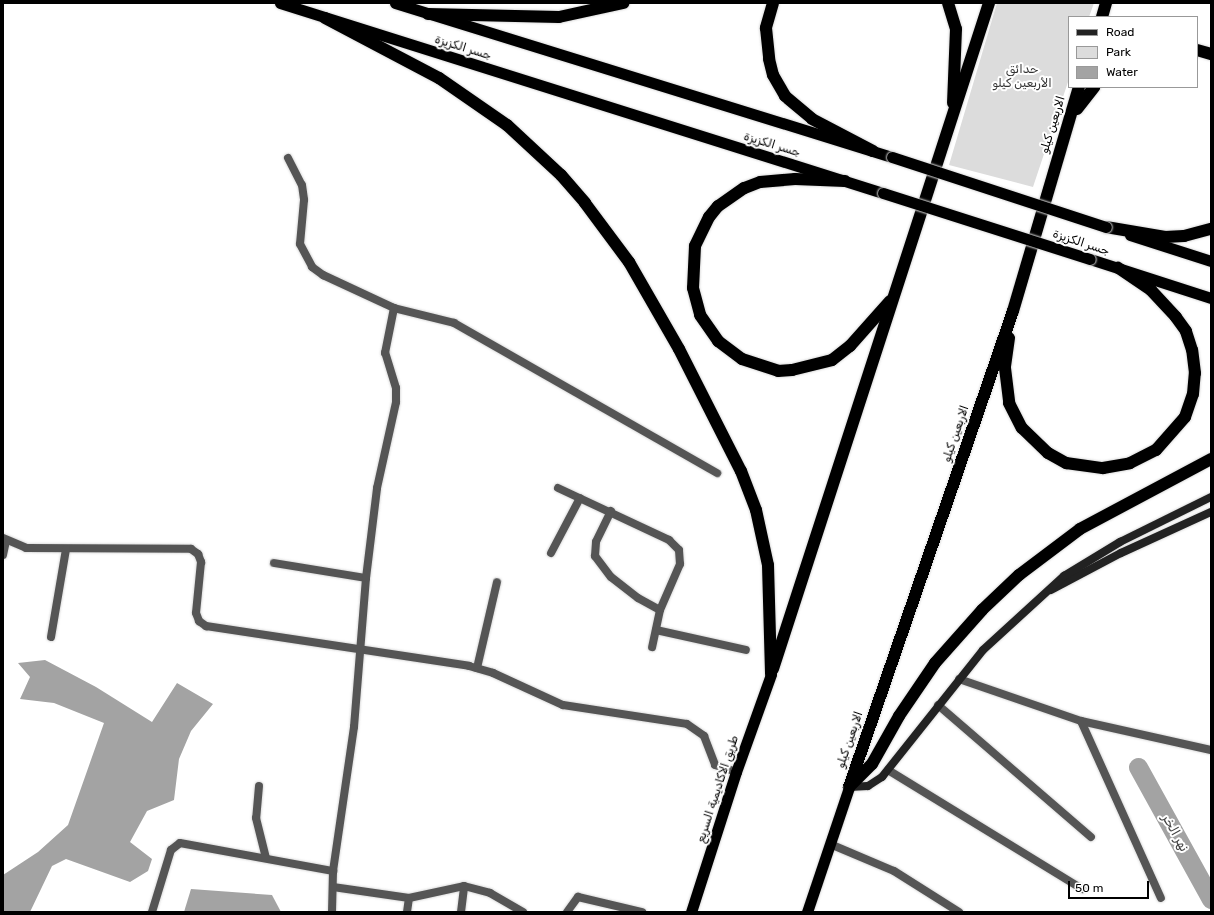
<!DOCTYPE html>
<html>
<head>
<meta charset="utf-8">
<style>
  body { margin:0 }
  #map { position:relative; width:1214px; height:915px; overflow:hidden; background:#fff; font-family:Rubik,Vazirmatn,sans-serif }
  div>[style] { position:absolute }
  .green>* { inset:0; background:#dcdcdc }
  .water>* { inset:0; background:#a3a3a3 }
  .river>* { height:19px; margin:-9.5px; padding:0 9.5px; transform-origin:9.5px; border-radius:9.5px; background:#a3a3a3 }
  .roads { filter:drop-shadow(0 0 1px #dbdbdb) drop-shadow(0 0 1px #dbdbdb) }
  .minor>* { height:8px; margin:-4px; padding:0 4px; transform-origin:4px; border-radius:4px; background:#555 }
  .secondary>* { height:8px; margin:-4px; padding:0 4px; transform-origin:4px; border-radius:4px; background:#222 }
  .trunk>* { height:11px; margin:-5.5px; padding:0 5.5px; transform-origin:5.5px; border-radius:5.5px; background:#000 }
  .motorway>* { height:12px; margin:-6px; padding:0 6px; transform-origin:6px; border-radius:6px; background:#000 }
  .bridges { filter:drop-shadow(0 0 1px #dbdbdb) drop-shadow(0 0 1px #dbdbdb) }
  .trunk-bridge>* { height:11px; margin:-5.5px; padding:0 5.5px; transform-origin:5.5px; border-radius:5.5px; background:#000 }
  span { translate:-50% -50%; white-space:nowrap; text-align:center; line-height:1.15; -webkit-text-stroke:4px #fff; paint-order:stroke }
  .street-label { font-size:12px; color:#000 }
  .park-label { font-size:12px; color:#333 }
  .water-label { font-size:13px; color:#444; font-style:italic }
  .frame { position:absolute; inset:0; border:4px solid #000; pointer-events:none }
  .legend { position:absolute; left:1068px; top:16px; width:130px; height:72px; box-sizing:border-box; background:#fff; border:1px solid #999; margin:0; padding:5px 7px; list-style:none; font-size:12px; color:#000 }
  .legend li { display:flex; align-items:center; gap:8px; height:20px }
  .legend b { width:20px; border:1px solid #999 }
  .scale { position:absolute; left:1068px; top:881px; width:81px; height:18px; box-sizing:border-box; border:2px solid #000; border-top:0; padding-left:5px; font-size:12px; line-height:14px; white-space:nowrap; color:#000; -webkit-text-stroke:3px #fff; paint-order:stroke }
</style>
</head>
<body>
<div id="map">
  <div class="green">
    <i style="clip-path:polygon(997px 3px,1094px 3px,1089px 17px,1069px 17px,1069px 79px,1033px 187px,949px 165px)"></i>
  </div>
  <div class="water">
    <i style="clip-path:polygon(45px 660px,96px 687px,152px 722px,177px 683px,213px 704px,191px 731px,179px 759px,174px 800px,147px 811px,130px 842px,152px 859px,148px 871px,130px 882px,66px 859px,52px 866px,30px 912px,3px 912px,3px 875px,38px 852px,68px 825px,104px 723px,54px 703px,20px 699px,30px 677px,18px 663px)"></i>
    <i style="clip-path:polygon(191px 889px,272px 895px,281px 912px,184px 912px)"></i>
  </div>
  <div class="river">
    <i style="left:1138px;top:767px;width:151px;rotate:61.1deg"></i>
  </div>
  <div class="roads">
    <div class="minor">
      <i style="left:288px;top:158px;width:30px;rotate:63deg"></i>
      <i style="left:302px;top:185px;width:15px;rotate:82deg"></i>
      <i style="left:304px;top:200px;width:44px;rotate:95.2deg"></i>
      <i style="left:300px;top:244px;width:26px;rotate:62deg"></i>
      <i style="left:312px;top:267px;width:14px;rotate:36deg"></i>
      <i style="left:323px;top:275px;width:78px;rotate:24.9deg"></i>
      <i style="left:394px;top:308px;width:62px;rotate:14deg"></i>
      <i style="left:454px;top:323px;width:303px;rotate:29.7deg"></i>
      <i style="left:558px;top:488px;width:123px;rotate:25.1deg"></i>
      <i style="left:669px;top:540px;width:14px;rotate:45deg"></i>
      <i style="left:679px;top:550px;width:14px;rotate:86deg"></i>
      <i style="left:680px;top:564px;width:50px;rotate:113.5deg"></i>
      <i style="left:660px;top:610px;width:38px;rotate:102deg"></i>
      <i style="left:611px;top:511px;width:34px;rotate:116deg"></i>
      <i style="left:596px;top:542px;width:14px;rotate:94deg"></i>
      <i style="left:595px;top:556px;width:26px;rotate:53deg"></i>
      <i style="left:611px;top:577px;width:34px;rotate:38deg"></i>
      <i style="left:638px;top:598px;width:25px;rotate:29deg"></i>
      <i style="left:3px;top:538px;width:25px;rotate:23deg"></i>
      <i style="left:26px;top:548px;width:165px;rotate:0.3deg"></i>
      <i style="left:191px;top:549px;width:9px;rotate:36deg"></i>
      <i style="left:198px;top:554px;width:9px;rotate:69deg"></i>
      <i style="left:201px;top:562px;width:51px;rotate:95.6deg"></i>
      <i style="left:196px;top:613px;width:9px;rotate:69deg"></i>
      <i style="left:199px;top:621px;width:9px;rotate:36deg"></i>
      <i style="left:206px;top:626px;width:266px;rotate:8.6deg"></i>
      <i style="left:469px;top:666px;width:25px;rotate:16deg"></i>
      <i style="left:493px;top:673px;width:77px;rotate:24.6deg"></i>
      <i style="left:563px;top:705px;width:125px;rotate:8.7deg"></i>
      <i style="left:687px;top:724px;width:21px;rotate:35deg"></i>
      <i style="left:704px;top:736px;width:31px;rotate:69deg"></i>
      <i style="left:715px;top:765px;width:22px;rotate:18deg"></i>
      <i style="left:551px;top:553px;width:62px;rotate:-62.2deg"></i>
      <i style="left:3px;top:555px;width:14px;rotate:-78deg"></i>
      <i style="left:274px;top:563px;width:93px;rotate:9.3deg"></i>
      <i style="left:656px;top:630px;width:92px;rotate:12.5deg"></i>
      <i style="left:51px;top:637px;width:89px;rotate:-80.3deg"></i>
      <i style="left:477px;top:668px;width:88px;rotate:-76.9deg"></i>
      <i style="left:959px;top:679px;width:129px;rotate:19deg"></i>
      <i style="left:1081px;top:721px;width:133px;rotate:12.6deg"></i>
      <i style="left:938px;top:705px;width:202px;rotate:40.8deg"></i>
      <i style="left:1081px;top:721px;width:194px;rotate:65.7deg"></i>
      <i style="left:888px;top:770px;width:228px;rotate:31.5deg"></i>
      <i style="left:259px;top:786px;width:32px;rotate:95deg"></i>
      <i style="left:256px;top:818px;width:41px;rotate:76deg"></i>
      <i style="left:830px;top:844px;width:69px;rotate:22.9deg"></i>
      <i style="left:894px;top:871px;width:77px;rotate:32.2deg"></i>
      <i style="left:333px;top:887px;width:77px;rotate:8.2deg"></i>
      <i style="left:409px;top:898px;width:56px;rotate:-12.3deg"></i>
      <i style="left:464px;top:886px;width:27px;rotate:15deg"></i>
      <i style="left:490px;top:893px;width:38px;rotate:30deg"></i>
      <i style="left:152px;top:912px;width:65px;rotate:-73deg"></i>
      <i style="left:171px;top:850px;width:11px;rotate:-38deg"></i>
      <i style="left:180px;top:843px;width:156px;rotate:10.4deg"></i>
      <i style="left:332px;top:912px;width:41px;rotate:-88.6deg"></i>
      <i style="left:333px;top:871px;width:146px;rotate:-81.7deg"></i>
      <i style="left:354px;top:727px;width:149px;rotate:-85.4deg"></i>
      <i style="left:366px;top:578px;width:91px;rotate:-83deg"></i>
      <i style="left:377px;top:488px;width:88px;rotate:-77.5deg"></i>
      <i style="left:396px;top:402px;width:14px;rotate:-90deg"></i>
      <i style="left:396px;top:388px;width:37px;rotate:-107deg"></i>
      <i style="left:385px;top:353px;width:46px;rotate:-78.7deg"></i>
      <i style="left:407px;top:912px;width:14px;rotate:-82deg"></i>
      <i style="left:461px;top:912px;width:26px;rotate:-83deg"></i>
      <i style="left:567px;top:912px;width:19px;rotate:-54deg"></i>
      <i style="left:578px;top:897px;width:66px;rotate:13.2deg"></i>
    </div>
    <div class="secondary">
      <i style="left:1051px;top:590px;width:79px;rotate:-27.9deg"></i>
      <i style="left:1121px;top:553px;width:99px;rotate:-24.5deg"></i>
      <i style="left:849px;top:787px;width:19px;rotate:-3deg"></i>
      <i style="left:868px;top:786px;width:17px;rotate:-33deg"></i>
      <i style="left:882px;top:777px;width:162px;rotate:-51.5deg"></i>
      <i style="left:983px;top:650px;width:110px;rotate:-42.4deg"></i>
      <i style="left:1064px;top:576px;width:66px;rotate:-31.3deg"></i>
      <i style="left:1120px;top:542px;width:102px;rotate:-26.3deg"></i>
    </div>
    <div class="trunk">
      <i style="left:280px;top:3px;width:632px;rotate:17.49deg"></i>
      <i style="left:395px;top:3px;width:520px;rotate:17.22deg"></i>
      <i style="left:1130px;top:235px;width:85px;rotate:17.8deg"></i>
      <i style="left:1090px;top:259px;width:127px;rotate:17.9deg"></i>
      <i style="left:691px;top:912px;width:147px;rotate:-72.2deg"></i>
      <i style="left:736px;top:772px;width:104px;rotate:-70.3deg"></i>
      <i style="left:807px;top:912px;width:132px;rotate:-71.4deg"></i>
    </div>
    <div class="motorway">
      <i style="left:773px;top:3px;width:26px;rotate:106deg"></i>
      <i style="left:766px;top:28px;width:31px;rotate:84deg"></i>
      <i style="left:769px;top:59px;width:16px;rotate:76deg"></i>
      <i style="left:773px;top:75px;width:24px;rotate:60deg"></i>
      <i style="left:785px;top:96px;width:35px;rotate:40deg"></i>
      <i style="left:812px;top:119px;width:69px;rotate:27.7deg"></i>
      <i style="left:948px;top:3px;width:27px;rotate:73deg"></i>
      <i style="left:956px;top:29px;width:74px;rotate:92.3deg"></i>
      <i style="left:428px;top:14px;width:131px;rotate:1.3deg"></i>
      <i style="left:559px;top:17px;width:66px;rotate:-12.3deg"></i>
      <i style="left:1102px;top:17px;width:15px;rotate:-74deg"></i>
      <i style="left:325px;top:18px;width:129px;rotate:27.8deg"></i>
      <i style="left:439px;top:78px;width:83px;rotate:34.7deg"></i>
      <i style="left:507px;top:125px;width:74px;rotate:42.8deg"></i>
      <i style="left:561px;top:175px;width:37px;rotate:49deg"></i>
      <i style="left:585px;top:203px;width:74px;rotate:53.3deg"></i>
      <i style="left:629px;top:262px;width:100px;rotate:60.1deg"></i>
      <i style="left:679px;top:349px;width:137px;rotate:63.1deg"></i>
      <i style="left:741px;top:471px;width:42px;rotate:69deg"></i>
      <i style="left:756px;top:510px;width:56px;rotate:77.7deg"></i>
      <i style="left:768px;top:565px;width:109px;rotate:88.4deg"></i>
      <i style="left:1197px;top:50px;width:15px;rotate:16deg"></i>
      <i style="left:1077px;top:109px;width:28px;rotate:-52deg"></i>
      <i style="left:845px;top:181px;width:50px;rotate:-177.7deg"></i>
      <i style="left:795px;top:179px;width:35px;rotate:175deg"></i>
      <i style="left:760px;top:182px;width:17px;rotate:159deg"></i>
      <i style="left:744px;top:188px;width:32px;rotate:145deg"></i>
      <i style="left:718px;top:206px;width:14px;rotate:129deg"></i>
      <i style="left:709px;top:217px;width:32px;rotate:116deg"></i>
      <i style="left:695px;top:246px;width:42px;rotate:92.7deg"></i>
      <i style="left:693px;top:288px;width:28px;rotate:75deg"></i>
      <i style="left:700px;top:315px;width:32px;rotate:55deg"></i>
      <i style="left:718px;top:341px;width:30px;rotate:37deg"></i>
      <i style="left:742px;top:359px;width:38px;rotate:18deg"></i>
      <i style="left:778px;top:371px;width:14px;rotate:-4deg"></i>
      <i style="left:792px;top:370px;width:41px;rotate:-14deg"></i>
      <i style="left:832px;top:360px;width:23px;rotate:-38deg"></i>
      <i style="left:850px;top:346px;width:60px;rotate:-48.4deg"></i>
      <i style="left:1106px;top:227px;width:60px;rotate:9.6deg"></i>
      <i style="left:1165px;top:237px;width:19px;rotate:-3deg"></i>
      <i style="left:1184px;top:236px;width:28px;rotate:-15deg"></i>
      <i style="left:1009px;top:338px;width:30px;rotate:98deg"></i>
      <i style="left:1005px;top:368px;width:35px;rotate:83deg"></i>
      <i style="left:1009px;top:403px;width:28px;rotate:63deg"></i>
      <i style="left:1022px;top:428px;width:36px;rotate:44deg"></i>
      <i style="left:1048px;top:453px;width:21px;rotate:29deg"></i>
      <i style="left:1066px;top:463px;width:37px;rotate:8deg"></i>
      <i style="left:1103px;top:468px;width:27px;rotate:-10deg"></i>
      <i style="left:1130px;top:463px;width:29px;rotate:-27deg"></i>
      <i style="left:1156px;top:450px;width:44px;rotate:-48.7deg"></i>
      <i style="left:1185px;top:417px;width:24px;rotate:-71deg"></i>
      <i style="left:1193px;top:394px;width:21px;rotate:-85deg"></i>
      <i style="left:1195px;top:373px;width:23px;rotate:-97deg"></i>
      <i style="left:1192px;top:350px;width:20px;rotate:-108deg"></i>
      <i style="left:1186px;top:331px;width:17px;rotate:-126deg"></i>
      <i style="left:1176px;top:317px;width:37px;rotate:-133deg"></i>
      <i style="left:1151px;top:290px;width:40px;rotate:-146deg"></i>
      <i style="left:773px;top:669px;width:700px;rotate:-72.03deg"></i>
      <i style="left:850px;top:786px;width:31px;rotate:-45deg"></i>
      <i style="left:872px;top:764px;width:55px;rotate:-60.6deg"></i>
      <i style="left:899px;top:716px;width:64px;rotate:-55.8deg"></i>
      <i style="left:935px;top:663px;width:71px;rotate:-48.4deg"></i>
      <i style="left:982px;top:610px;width:51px;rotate:-43.4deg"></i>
      <i style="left:1019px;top:575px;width:76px;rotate:-37deg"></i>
      <i style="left:1080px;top:529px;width:149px;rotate:-28.1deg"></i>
      <i style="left:849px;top:787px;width:503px;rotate:-70.99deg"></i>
      <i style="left:1013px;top:311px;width:234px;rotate:-73.6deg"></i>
    </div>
  </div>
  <div class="bridges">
    <div class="trunk-bridge">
      <i style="left:892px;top:157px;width:225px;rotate:18.1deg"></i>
      <i style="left:883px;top:193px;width:217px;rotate:17.7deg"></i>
    </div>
  </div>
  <div class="street-label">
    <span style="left:463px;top:48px;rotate:17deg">جسر الكزيزة</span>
    <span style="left:1053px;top:125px;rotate:-73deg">الاربعين كيلو</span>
    <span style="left:772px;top:145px;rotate:17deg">جسر الكزيزة</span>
    <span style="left:1081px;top:243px;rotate:18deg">جسر الكزيزة</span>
    <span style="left:956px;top:434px;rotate:-71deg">الاربعين كيلو</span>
    <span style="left:850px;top:740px;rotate:-71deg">الاربعين كيلو</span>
    <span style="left:718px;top:789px;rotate:-72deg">طريق الاكاديمية السريع</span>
  </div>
  <div class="park-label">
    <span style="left:1022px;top:77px">حدائق<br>الأربعين كيلو</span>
  </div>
  <div class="water-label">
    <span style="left:1175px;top:833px;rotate:61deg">نهر الخر</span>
  </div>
  <div class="frame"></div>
  <ul class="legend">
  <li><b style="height:5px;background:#222"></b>Road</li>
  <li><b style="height:11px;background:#dcdcdc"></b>Park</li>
  <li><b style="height:11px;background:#a3a3a3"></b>Water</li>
  </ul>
  <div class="scale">50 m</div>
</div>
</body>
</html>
